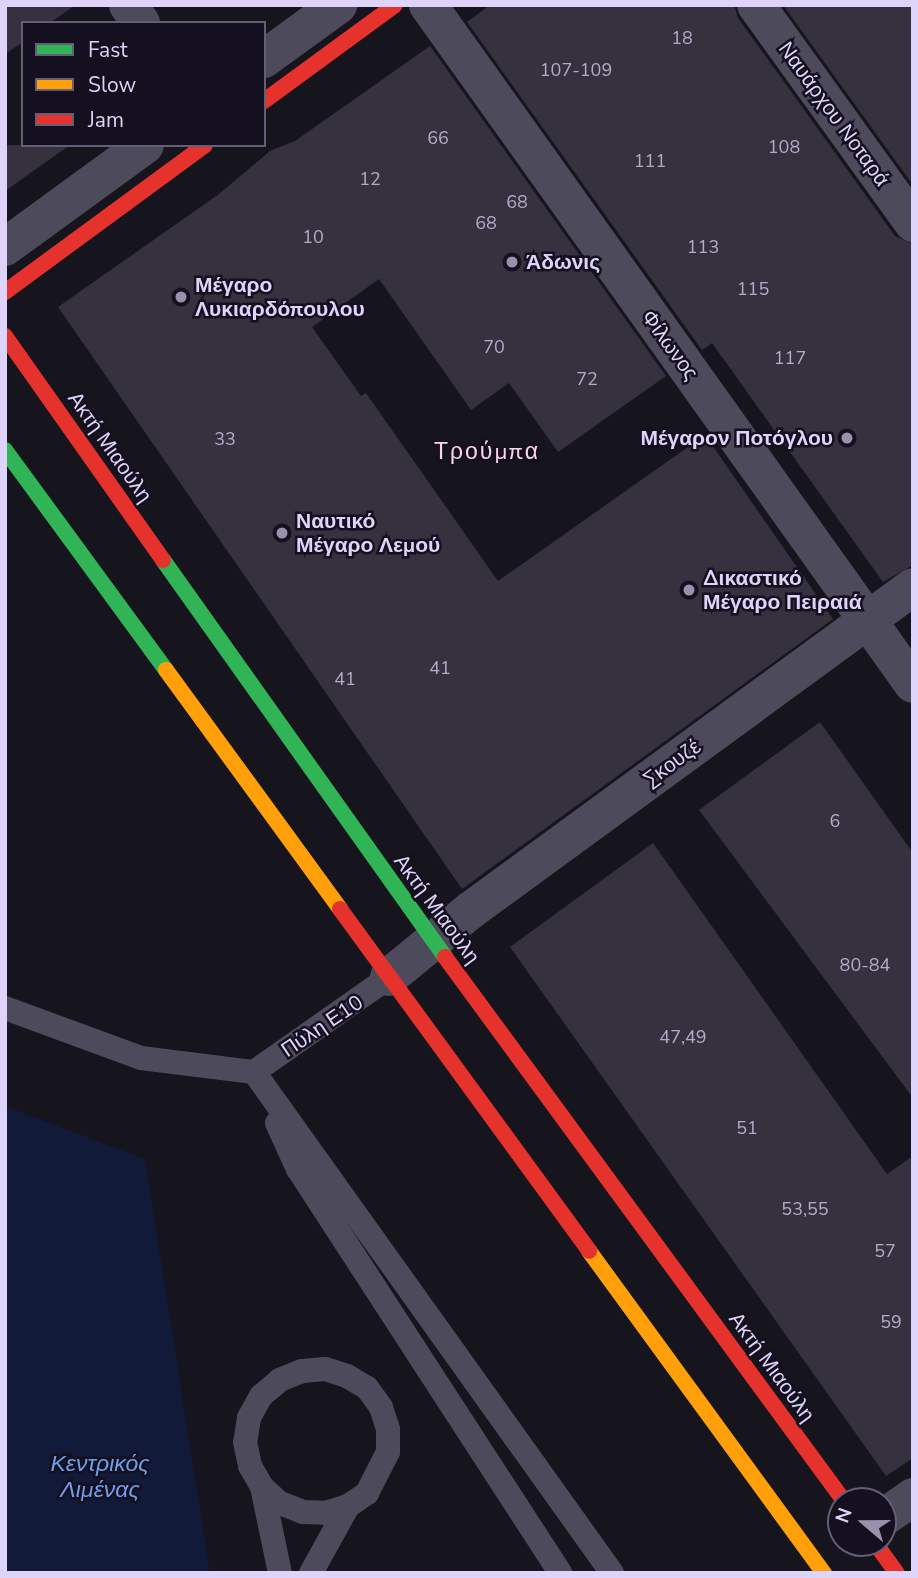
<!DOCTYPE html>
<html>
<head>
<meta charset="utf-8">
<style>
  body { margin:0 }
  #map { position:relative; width:918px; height:1578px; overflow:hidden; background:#16141c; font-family:"Nunito Sans",sans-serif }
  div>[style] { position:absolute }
  .water>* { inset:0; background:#121a3a }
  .building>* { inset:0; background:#36313e }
  .lane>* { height:24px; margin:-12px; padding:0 12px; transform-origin:12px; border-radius:12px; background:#4d4a5b }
  .street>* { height:38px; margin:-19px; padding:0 19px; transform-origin:19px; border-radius:19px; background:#4d4a5b }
  .fast>* { height:16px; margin:-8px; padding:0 8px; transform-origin:8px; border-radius:8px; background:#30b455 }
  .slow>* { height:16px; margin:-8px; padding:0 8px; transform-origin:8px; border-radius:8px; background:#ff9f0a }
  .jam>* { height:16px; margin:-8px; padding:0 8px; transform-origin:8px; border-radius:8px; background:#e5322d }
  .dots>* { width:19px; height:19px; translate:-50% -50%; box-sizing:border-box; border:4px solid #151020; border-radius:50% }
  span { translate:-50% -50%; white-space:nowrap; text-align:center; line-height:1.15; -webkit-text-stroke:5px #151020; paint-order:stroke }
  .number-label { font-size:18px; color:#b4abca }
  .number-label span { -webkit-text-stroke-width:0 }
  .street-label { font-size:21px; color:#ded4f9 }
  .poi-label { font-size:21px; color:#ded4f9; font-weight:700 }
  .left { translate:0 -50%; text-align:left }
  .right { translate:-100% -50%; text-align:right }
  .neighbourhood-label { font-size:23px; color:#fad6e7; letter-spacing:2px }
  .water-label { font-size:23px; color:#6f9eec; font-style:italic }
  .frame { position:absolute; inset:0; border:7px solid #ded4f9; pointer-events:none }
  .legend { position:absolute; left:21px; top:21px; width:245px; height:126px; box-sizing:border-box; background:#151020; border:2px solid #655e77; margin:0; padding:9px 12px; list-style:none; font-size:21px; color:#ded4f9 }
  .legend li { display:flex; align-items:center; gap:14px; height:35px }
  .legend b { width:35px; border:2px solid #655e77 }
  .north { position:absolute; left:827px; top:1487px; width:70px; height:70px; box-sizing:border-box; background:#151020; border:2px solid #655e77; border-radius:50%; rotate:290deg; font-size:19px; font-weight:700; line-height:28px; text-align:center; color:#ded4f9 }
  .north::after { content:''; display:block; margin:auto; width:24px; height:32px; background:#9891ac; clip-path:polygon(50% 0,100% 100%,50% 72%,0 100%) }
</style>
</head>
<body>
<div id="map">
  <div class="water">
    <i style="clip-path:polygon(5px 1106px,145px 1159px,210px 1573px,5px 1573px)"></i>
  </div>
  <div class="building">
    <i style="clip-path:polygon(5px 5px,75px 5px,50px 23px,23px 23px,23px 42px,5px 54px)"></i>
    <i style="clip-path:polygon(490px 5px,734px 5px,738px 18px,895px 236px,913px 244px,913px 565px,883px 582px,712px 343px,702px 350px,467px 22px)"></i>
    <i style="clip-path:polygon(783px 5px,913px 5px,913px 185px)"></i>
    <i style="clip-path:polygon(430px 46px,666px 376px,558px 452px,509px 383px,471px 410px,379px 279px,312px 327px,361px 396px,366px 393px,498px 581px,705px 435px,833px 619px,462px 889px,58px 307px,219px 194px,270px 151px,295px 141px)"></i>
    <i style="clip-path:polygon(5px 145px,70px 145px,5px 191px)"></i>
    <i style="clip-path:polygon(820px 722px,913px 853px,913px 1098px,699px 810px)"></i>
    <i style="clip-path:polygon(653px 843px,887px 1174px,913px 1156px,913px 1458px,886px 1476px,510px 947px)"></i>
  </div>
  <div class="lane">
    <i style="left:5px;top:1008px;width:145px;rotate:20.2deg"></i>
    <i style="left:141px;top:1058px;width:114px;rotate:7.1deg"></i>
    <i style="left:254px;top:1072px;width:616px;rotate:54.45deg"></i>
    <i style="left:254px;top:1072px;width:165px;rotate:-35.1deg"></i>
    <i style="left:277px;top:1123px;width:51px;rotate:65.5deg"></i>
    <i style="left:298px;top:1169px;width:482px;rotate:57deg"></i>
    <i style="left:262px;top:1487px;width:24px;rotate:42deg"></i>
    <i style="left:280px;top:1503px;width:25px;rotate:21deg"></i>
    <i style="left:303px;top:1512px;width:23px;rotate:2deg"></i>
    <i style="left:326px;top:1513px;width:23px;rotate:-18deg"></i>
    <i style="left:348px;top:1506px;width:23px;rotate:-34deg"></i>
    <i style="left:367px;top:1493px;width:46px;rotate:-62.9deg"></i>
    <i style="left:388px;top:1452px;width:23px;rotate:-90deg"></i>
    <i style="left:388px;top:1429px;width:23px;rotate:-108deg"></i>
    <i style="left:381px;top:1407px;width:24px;rotate:-126deg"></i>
    <i style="left:367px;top:1388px;width:23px;rotate:-149deg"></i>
    <i style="left:347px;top:1376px;width:23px;rotate:-162deg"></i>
    <i style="left:325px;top:1369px;width:23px;rotate:175deg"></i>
    <i style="left:302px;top:1371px;width:24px;rotate:158deg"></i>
    <i style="left:280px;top:1380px;width:25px;rotate:140deg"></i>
    <i style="left:261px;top:1396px;width:25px;rotate:119deg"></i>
    <i style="left:249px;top:1418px;width:24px;rotate:99deg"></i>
    <i style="left:245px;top:1442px;width:25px;rotate:78deg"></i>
    <i style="left:250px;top:1466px;width:24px;rotate:60deg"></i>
    <i style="left:262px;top:1487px;width:88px;rotate:78.2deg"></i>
    <i style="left:311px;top:1573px;width:77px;rotate:-61.1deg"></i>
  </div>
  <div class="street">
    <i style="left:128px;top:5px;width:22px;rotate:54deg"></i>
    <i style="left:428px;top:5px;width:834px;rotate:54.46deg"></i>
    <i style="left:756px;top:5px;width:269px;rotate:54.2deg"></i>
    <i style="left:264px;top:59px;width:92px;rotate:-36.1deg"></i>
    <i style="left:5px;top:247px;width:173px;rotate:-36.1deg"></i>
    <i style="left:389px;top:977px;width:106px;rotate:-39.3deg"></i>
    <i style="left:471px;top:910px;width:547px;rotate:-36.16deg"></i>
    <i style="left:883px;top:1518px;width:37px;rotate:-35deg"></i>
  </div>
  <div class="fast">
    <i style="left:5px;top:450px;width:273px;rotate:53.8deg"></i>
    <i style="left:163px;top:560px;width:487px;rotate:54.6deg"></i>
  </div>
  <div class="slow">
    <i style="left:166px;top:670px;width:296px;rotate:53.9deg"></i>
    <i style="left:589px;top:1251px;width:399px;rotate:53.9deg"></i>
  </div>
  <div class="jam">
    <i style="left:264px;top:101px;width:162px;rotate:-36.2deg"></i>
    <i style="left:5px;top:292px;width:248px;rotate:-36.3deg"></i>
    <i style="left:5px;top:336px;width:274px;rotate:54.8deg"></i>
    <i style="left:340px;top:909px;width:423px;rotate:53.9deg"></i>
    <i style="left:445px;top:957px;width:675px;rotate:53.74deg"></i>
    <i style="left:875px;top:1543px;width:37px;rotate:54deg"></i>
  </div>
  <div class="dots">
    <i style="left:512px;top:262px;background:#9891ac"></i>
    <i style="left:181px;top:297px;background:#9891ac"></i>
    <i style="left:847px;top:438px;background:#9891ac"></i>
    <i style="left:282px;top:533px;background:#9891ac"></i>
    <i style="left:689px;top:590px;background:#9891ac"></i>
  </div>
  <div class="number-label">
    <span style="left:682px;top:38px">18</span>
    <span style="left:576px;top:70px">107-109</span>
    <span style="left:438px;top:138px">66</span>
    <span style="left:784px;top:147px">108</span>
    <span style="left:650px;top:161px">111</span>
    <span style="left:370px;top:179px">12</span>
    <span style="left:517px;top:202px">68</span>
    <span style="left:486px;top:223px">68</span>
    <span style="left:313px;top:237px">10</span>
    <span style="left:703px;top:247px">113</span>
    <span style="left:753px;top:289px">115</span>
    <span style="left:494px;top:347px">70</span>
    <span style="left:790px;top:358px">117</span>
    <span style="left:587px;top:379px">72</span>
    <span style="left:225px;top:439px">33</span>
    <span style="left:440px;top:668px">41</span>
    <span style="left:345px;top:679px">41</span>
    <span style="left:835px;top:821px">6</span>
    <span style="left:865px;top:965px">80-84</span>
    <span style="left:683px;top:1037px">47,49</span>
    <span style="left:747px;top:1128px">51</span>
    <span style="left:805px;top:1209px">53,55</span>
    <span style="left:885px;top:1251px">57</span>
    <span style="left:891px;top:1322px">59</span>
  </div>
  <div class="street-label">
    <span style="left:834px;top:114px;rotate:54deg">Ναυάρχου Νοταρά</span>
    <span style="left:670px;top:345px;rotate:54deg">Φίλωνος</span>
    <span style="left:110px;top:447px;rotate:55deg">Ακτή Μιαούλη</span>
    <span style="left:672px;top:763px;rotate:-36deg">Σκουζέ</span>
    <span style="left:437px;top:909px;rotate:54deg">Ακτή Μιαούλη</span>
    <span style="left:322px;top:1026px;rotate:-34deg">Πύλη Ε10</span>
    <span style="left:772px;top:1367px;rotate:54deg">Ακτή Μιαούλη</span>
  </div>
  <div class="poi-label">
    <span class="left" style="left:526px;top:262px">Άδωνις</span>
    <span class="left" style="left:195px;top:297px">Μέγαρο<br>Λυκιαρδόπουλου</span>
    <span class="right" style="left:833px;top:438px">Μέγαρον Ποτόγλου</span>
    <span class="left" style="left:296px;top:533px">Ναυτικό<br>Μέγαρο Λεμού</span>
    <span class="left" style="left:703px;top:590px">Δικαστικό<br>Μέγαρο Πειραιά</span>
  </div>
  <div class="neighbourhood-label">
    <span style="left:487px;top:452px">Τρούμπα</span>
  </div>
  <div class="water-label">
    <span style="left:100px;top:1477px">Κεντρικός<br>Λιμένας</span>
  </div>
  <div class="frame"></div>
  <ul class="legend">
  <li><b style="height:9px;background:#30b455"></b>Fast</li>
  <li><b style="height:9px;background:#ff9f0a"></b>Slow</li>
  <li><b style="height:9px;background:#e5322d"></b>Jam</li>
  </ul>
  <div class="north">N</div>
</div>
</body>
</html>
